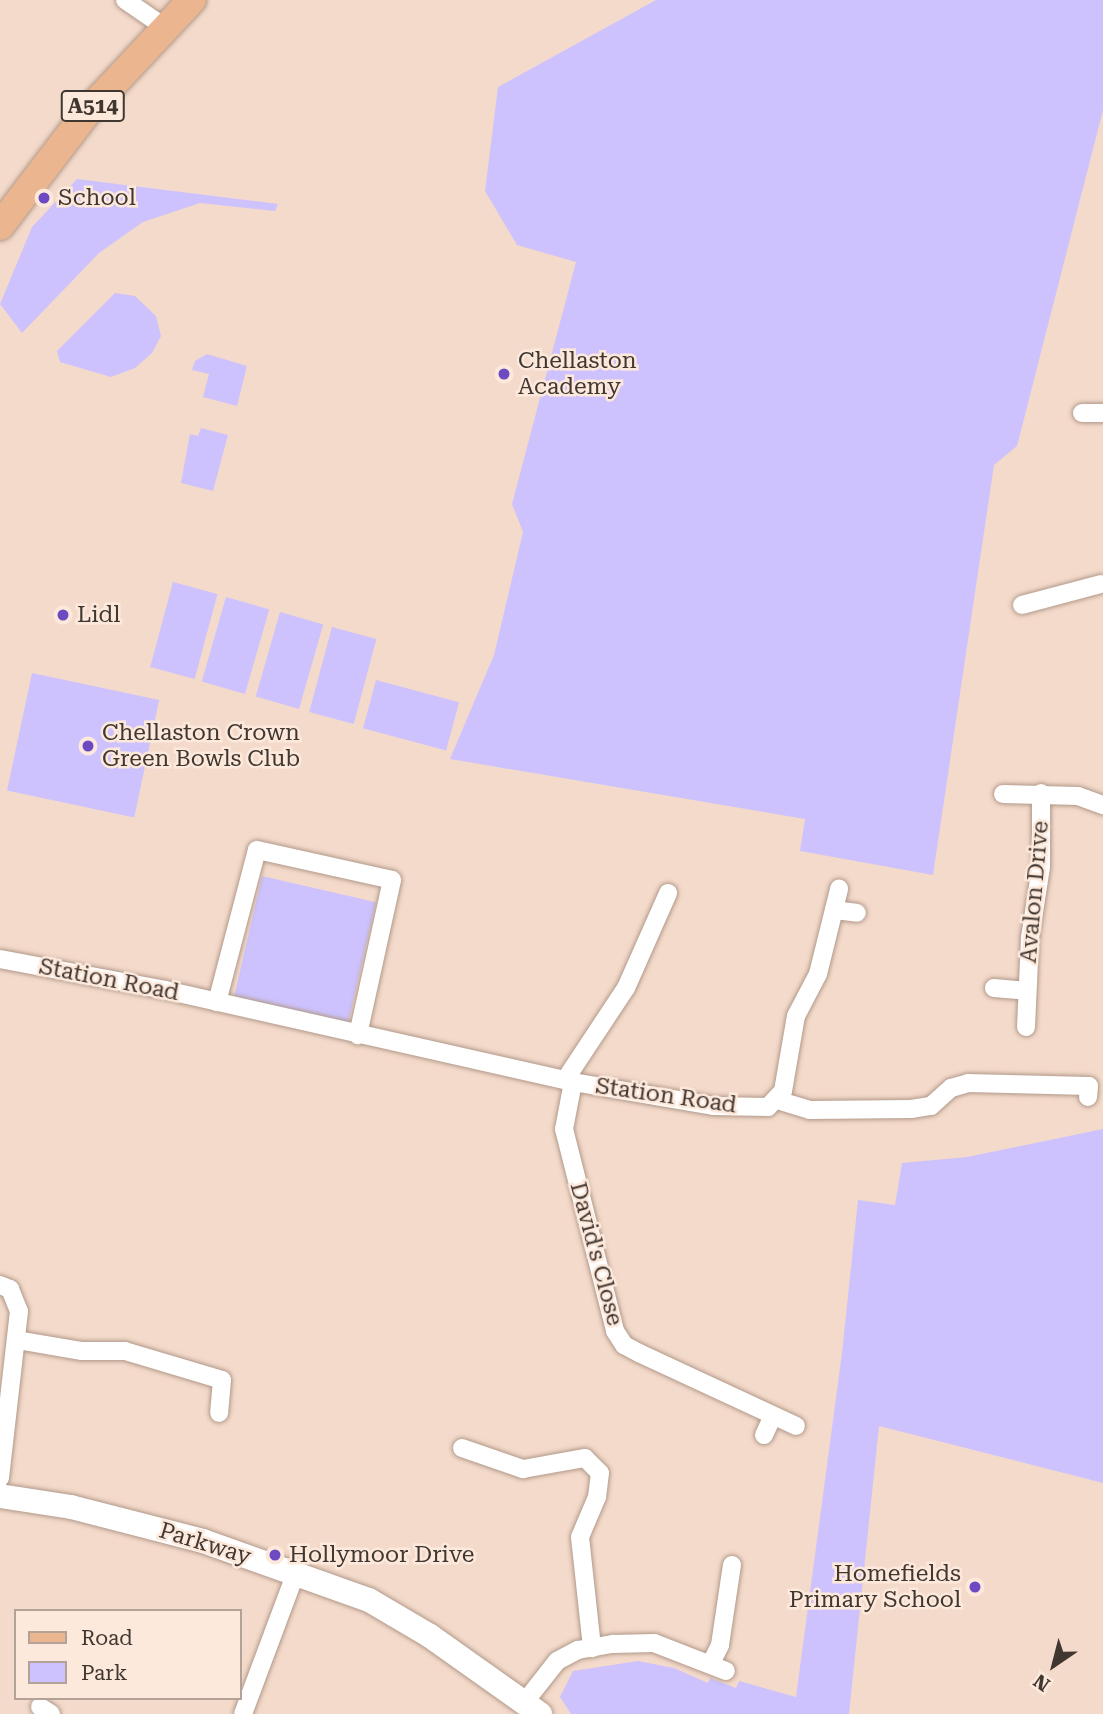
<!DOCTYPE html>
<html>
<head>
<meta charset="utf-8">
<style>
  body { margin:0 }
  #map { position:relative; width:1103px; height:1714px; overflow:hidden; background:#f4daca; font-family:"Roboto Serif",serif }
  div>[style] { position:absolute }
  .green>* { inset:0; background:#cdc2fd; transform-origin:0 0 }
  .roads { filter:drop-shadow(0 0 2px #b1998a) drop-shadow(0 0 2px #b1998a) }
  .street>* { height:18px; margin:-9px; padding:0 9px; transform-origin:9px; border-radius:9px; background:#fff }
  .secondary>* { height:24px; margin:-12px; padding:0 12px; transform-origin:12px; border-radius:12px; background:#fff }
  .primary>* { height:28px; margin:-14px; padding:0 14px; transform-origin:14px; border-radius:14px; background:#eab58f }
  .dots>* { width:19px; height:19px; translate:-50% -50%; box-sizing:border-box; border:4px solid #fde9dc; border-radius:50% }
  span { translate:-50% -50%; white-space:nowrap; text-align:center; line-height:1.15; -webkit-text-stroke:5px #fde9dc; paint-order:stroke }
  .shield-label span { padding:2px 5px; background:#fde9dc; border:2px solid; border-radius:5px; -webkit-text-stroke-width:0 }
  .shield-label { font-size:21px; color:#413731; font-weight:700 }
  .poi-label { font-size:23px; color:#413731 }
  .left { translate:0 -50%; text-align:left }
  .right { translate:-100% -50%; text-align:right }
  .street-label { font-size:23px; color:#413731 }
  .legend { position:absolute; left:14px; top:1609px; width:228px; height:91px; box-sizing:border-box; background:#fde9dc; border:2px solid #b2a298; margin:0; padding:9px 12px; list-style:none; font-size:21px; color:#413731 }
  .legend li { display:flex; align-items:center; gap:14px; height:35px }
  .legend b { width:35px; border:2px solid #b2a298 }
  .north { position:absolute; left:1019px; top:1630px; width:70px; height:70px; -webkit-text-stroke:5px #fde9dc; paint-order:stroke; rotate:215deg; font-size:19px; font-weight:700; line-height:28px; text-align:center; color:#413731 }
  .north::after { content:''; display:block; margin:auto; width:24px; height:32px; background:#413731; clip-path:polygon(50% 0,100% 100%,50% 72%,0 100%) }
</style>
</head>
<body>
<div id="map">
  <div class="green">
    <i style="clip-path:polygon(656px 0,1103px 0,1103px 110px,1017px 446px,994px 465px,933px 875px,800px 851px,805px 819px,450px 759px,494px 655px,523px 532px,512px 504px,576px 262px,517px 245px,485px 191px,498px 87px)"></i>
    <i style="clip-path:polygon(77px 179px,278px 204px,275px 211px,200px 203px,143px 222px,99px 253px,22px 333px,0 304px,32px 227px)"></i>
    <i style="clip-path:polygon(115px 293px,135px 296px,156px 316px,161px 336px,152px 353px,135px 368px,111px 377px,60px 362px,57px 351px)"></i>
    <i style="clip-path:polygon(207px 354px,247px 366px,237px 406px,203px 397px,209px 374px,192px 370px,195px 361px)"></i>
    <i style="clip-path:polygon(201px 428px,228px 435px,213px 491px,181px 483px,190px 434px,198px 436px)"></i>
    <i style="left:173px;top:582px;width:46px;height:88px;rotate:15deg"></i>
    <i style="left:226px;top:597px;width:45px;height:88px;rotate:16deg"></i>
    <i style="left:280px;top:612px;width:45px;height:88px;rotate:16deg"></i>
    <i style="left:332px;top:627px;width:46px;height:88px;rotate:15deg"></i>
    <i style="left:32px;top:673px;width:130px;height:120px;rotate:12deg"></i>
    <i style="left:376px;top:680px;width:86px;height:50px;rotate:15deg"></i>
    <i style="left:262px;top:876px;width:117px;height:124px;rotate:13deg"></i>
    <i style="clip-path:polygon(1103px 1129px,1103px 1483px,879px 1426px,849px 1714px,571px 1714px,560px 1697px,573px 1671px,638px 1661px,674px 1668px,708px 1683px,710px 1678px,736px 1688px,739px 1681px,796px 1697px,842px 1353px,858px 1200px,895px 1205px,902px 1163px,967px 1157px)"></i>
  </div>
  <div class="roads">
    <div class="street">
      <i style="left:125px;top:0;width:46px;rotate:34.4deg"></i>
      <i style="left:1082px;top:413px;width:21px"></i>
      <i style="left:1022px;top:605px;width:82px;rotate:-14.9deg"></i>
      <i style="left:1003px;top:794px;width:75px;rotate:1.5deg"></i>
      <i style="left:1078px;top:796px;width:27px;rotate:20deg"></i>
      <i style="left:834px;top:910px;width:23px;rotate:7deg"></i>
      <i style="left:0;top:959px;width:168px;rotate:10.6deg"></i>
      <i style="left:165px;top:990px;width:418px;rotate:12.7deg"></i>
      <i style="left:573px;top:1082px;width:142px;rotate:9.7deg"></i>
      <i style="left:713px;top:1106px;width:55px;rotate:1deg"></i>
      <i style="left:768px;top:1107px;width:22px;rotate:-47deg"></i>
      <i style="left:783px;top:1091px;width:76px;rotate:-80.2deg"></i>
      <i style="left:796px;top:1016px;width:47px;rotate:-62.4deg"></i>
      <i style="left:818px;top:974px;width:88px;rotate:-76.1deg"></i>
      <i style="left:994px;top:988px;width:33px;rotate:5deg"></i>
      <i style="left:217px;top:1002px;width:157px;rotate:-75.3deg"></i>
      <i style="left:257px;top:850px;width:138px;rotate:12.5deg"></i>
      <i style="left:392px;top:880px;width:159px;rotate:102.4deg"></i>
      <i style="left:1026px;top:1027px;width:89px;rotate:-87.4deg"></i>
      <i style="left:1030px;top:938px;width:72px;rotate:-81.2deg"></i>
      <i style="left:1041px;top:867px;width:74px;rotate:-90deg"></i>
      <i style="left:565px;top:1080px;width:110px;rotate:-56.5deg"></i>
      <i style="left:626px;top:988px;width:104px;rotate:-66.1deg"></i>
      <i style="left:573px;top:1082px;width:48px;rotate:100.8deg"></i>
      <i style="left:564px;top:1129px;width:208px;rotate:75.8deg"></i>
      <i style="left:615px;top:1331px;width:17px;rotate:57deg"></i>
      <i style="left:624px;top:1345px;width:17px;rotate:28deg"></i>
      <i style="left:639px;top:1353px;width:173px;rotate:24.9deg"></i>
      <i style="left:777px;top:1100px;width:34px;rotate:17deg"></i>
      <i style="left:810px;top:1110px;width:101px;rotate:-0.6deg"></i>
      <i style="left:911px;top:1109px;width:20px;rotate:-9deg"></i>
      <i style="left:931px;top:1106px;width:27px;rotate:-42deg"></i>
      <i style="left:951px;top:1088px;width:18px;rotate:-16deg"></i>
      <i style="left:968px;top:1083px;width:121px;rotate:1.4deg"></i>
      <i style="left:1089px;top:1086px;width:11px;rotate:95deg"></i>
      <i style="left:0;top:1285px;width:11px;rotate:22deg"></i>
      <i style="left:10px;top:1289px;width:24px;rotate:68deg"></i>
      <i style="left:19px;top:1311px;width:168px;rotate:96.5deg"></i>
      <i style="left:17px;top:1340px;width:66px;rotate:9.6deg"></i>
      <i style="left:82px;top:1351px;width:43px"></i>
      <i style="left:125px;top:1351px;width:101px;rotate:16.6deg"></i>
      <i style="left:222px;top:1380px;width:33px;rotate:95deg"></i>
      <i style="left:764px;top:1435px;width:21px;rotate:-65deg"></i>
      <i style="left:462px;top:1448px;width:65px;rotate:19deg"></i>
      <i style="left:523px;top:1469px;width:63px;rotate:-10.1deg"></i>
      <i style="left:585px;top:1458px;width:21px;rotate:45deg"></i>
      <i style="left:600px;top:1473px;width:24px;rotate:97deg"></i>
      <i style="left:597px;top:1497px;width:43px;rotate:113deg"></i>
      <i style="left:580px;top:1537px;width:112px;rotate:83.8deg"></i>
      <i style="left:711px;top:1663px;width:20px;rotate:-63deg"></i>
      <i style="left:720px;top:1645px;width:81px;rotate:-81.5deg"></i>
      <i style="left:524px;top:1703px;width:53px;rotate:-51.8deg"></i>
      <i style="left:557px;top:1661px;width:24px;rotate:-28deg"></i>
      <i style="left:578px;top:1650px;width:36px;rotate:-10deg"></i>
      <i style="left:613px;top:1644px;width:41px;rotate:-1.4deg"></i>
      <i style="left:654px;top:1643px;width:77px;rotate:21.3deg"></i>
      <i style="left:40px;top:1707px;width:13px;rotate:32deg"></i>
      <i style="left:243px;top:1714px;width:152px;rotate:-69.5deg"></i>
    </div>
    <div class="secondary">
      <i style="left:0;top:1496px;width:72px;rotate:8.8deg"></i>
      <i style="left:71px;top:1507px;width:136px;rotate:14.4deg"></i>
      <i style="left:203px;top:1541px;width:176px;rotate:19.6deg"></i>
      <i style="left:369px;top:1600px;width:71px;rotate:30.5deg"></i>
      <i style="left:430px;top:1636px;width:135px;rotate:35.3deg"></i>
    </div>
    <div class="primary">
      <i style="left:0;top:226px;width:145px;rotate:-52.6deg"></i>
      <i style="left:88px;top:111px;width:152px;rotate:-46.9deg"></i>
    </div>
  </div>
  <div class="dots">
    <i style="left:44px;top:198px;background:#6d49c2"></i>
    <i style="left:504px;top:374px;background:#6d49c2"></i>
    <i style="left:63px;top:615px;background:#6d49c2"></i>
    <i style="left:88px;top:746px;background:#6d49c2"></i>
    <i style="left:275px;top:1555px;background:#6d49c2"></i>
    <i style="left:975px;top:1587px;background:#6d49c2"></i>
  </div>
  <div class="shield-label">
    <span style="left:93px;top:106px">A514</span>
  </div>
  <div class="poi-label">
    <span class="left" style="left:58px;top:198px">School</span>
    <span class="left" style="left:518px;top:374px">Chellaston<br>Academy</span>
    <span class="left" style="left:77px;top:615px">Lidl</span>
    <span class="left" style="left:102px;top:746px">Chellaston Crown<br>Green Bowls Club</span>
    <span class="left" style="left:289px;top:1555px">Hollymoor Drive</span>
    <span class="right" style="left:961px;top:1587px">Homefields<br>Primary School</span>
  </div>
  <div class="street-label">
    <span style="left:1035px;top:892px;rotate:-85deg">Avalon Drive</span>
    <span style="left:109px;top:980px;rotate:11deg">Station Road</span>
    <span style="left:666px;top:1096px;rotate:8deg">Station Road</span>
    <span style="left:596px;top:1254px;rotate:75deg">David's Close</span>
    <span style="left:205px;top:1544px;rotate:17deg">Parkway</span>
  </div>
  <ul class="legend">
  <li><b style="height:9px;background:#eab58f"></b>Road</li>
  <li><b style="height:19px;background:#cdc2fd"></b>Park</li>
  </ul>
  <div class="north">N</div>
</div>
</body>
</html>
